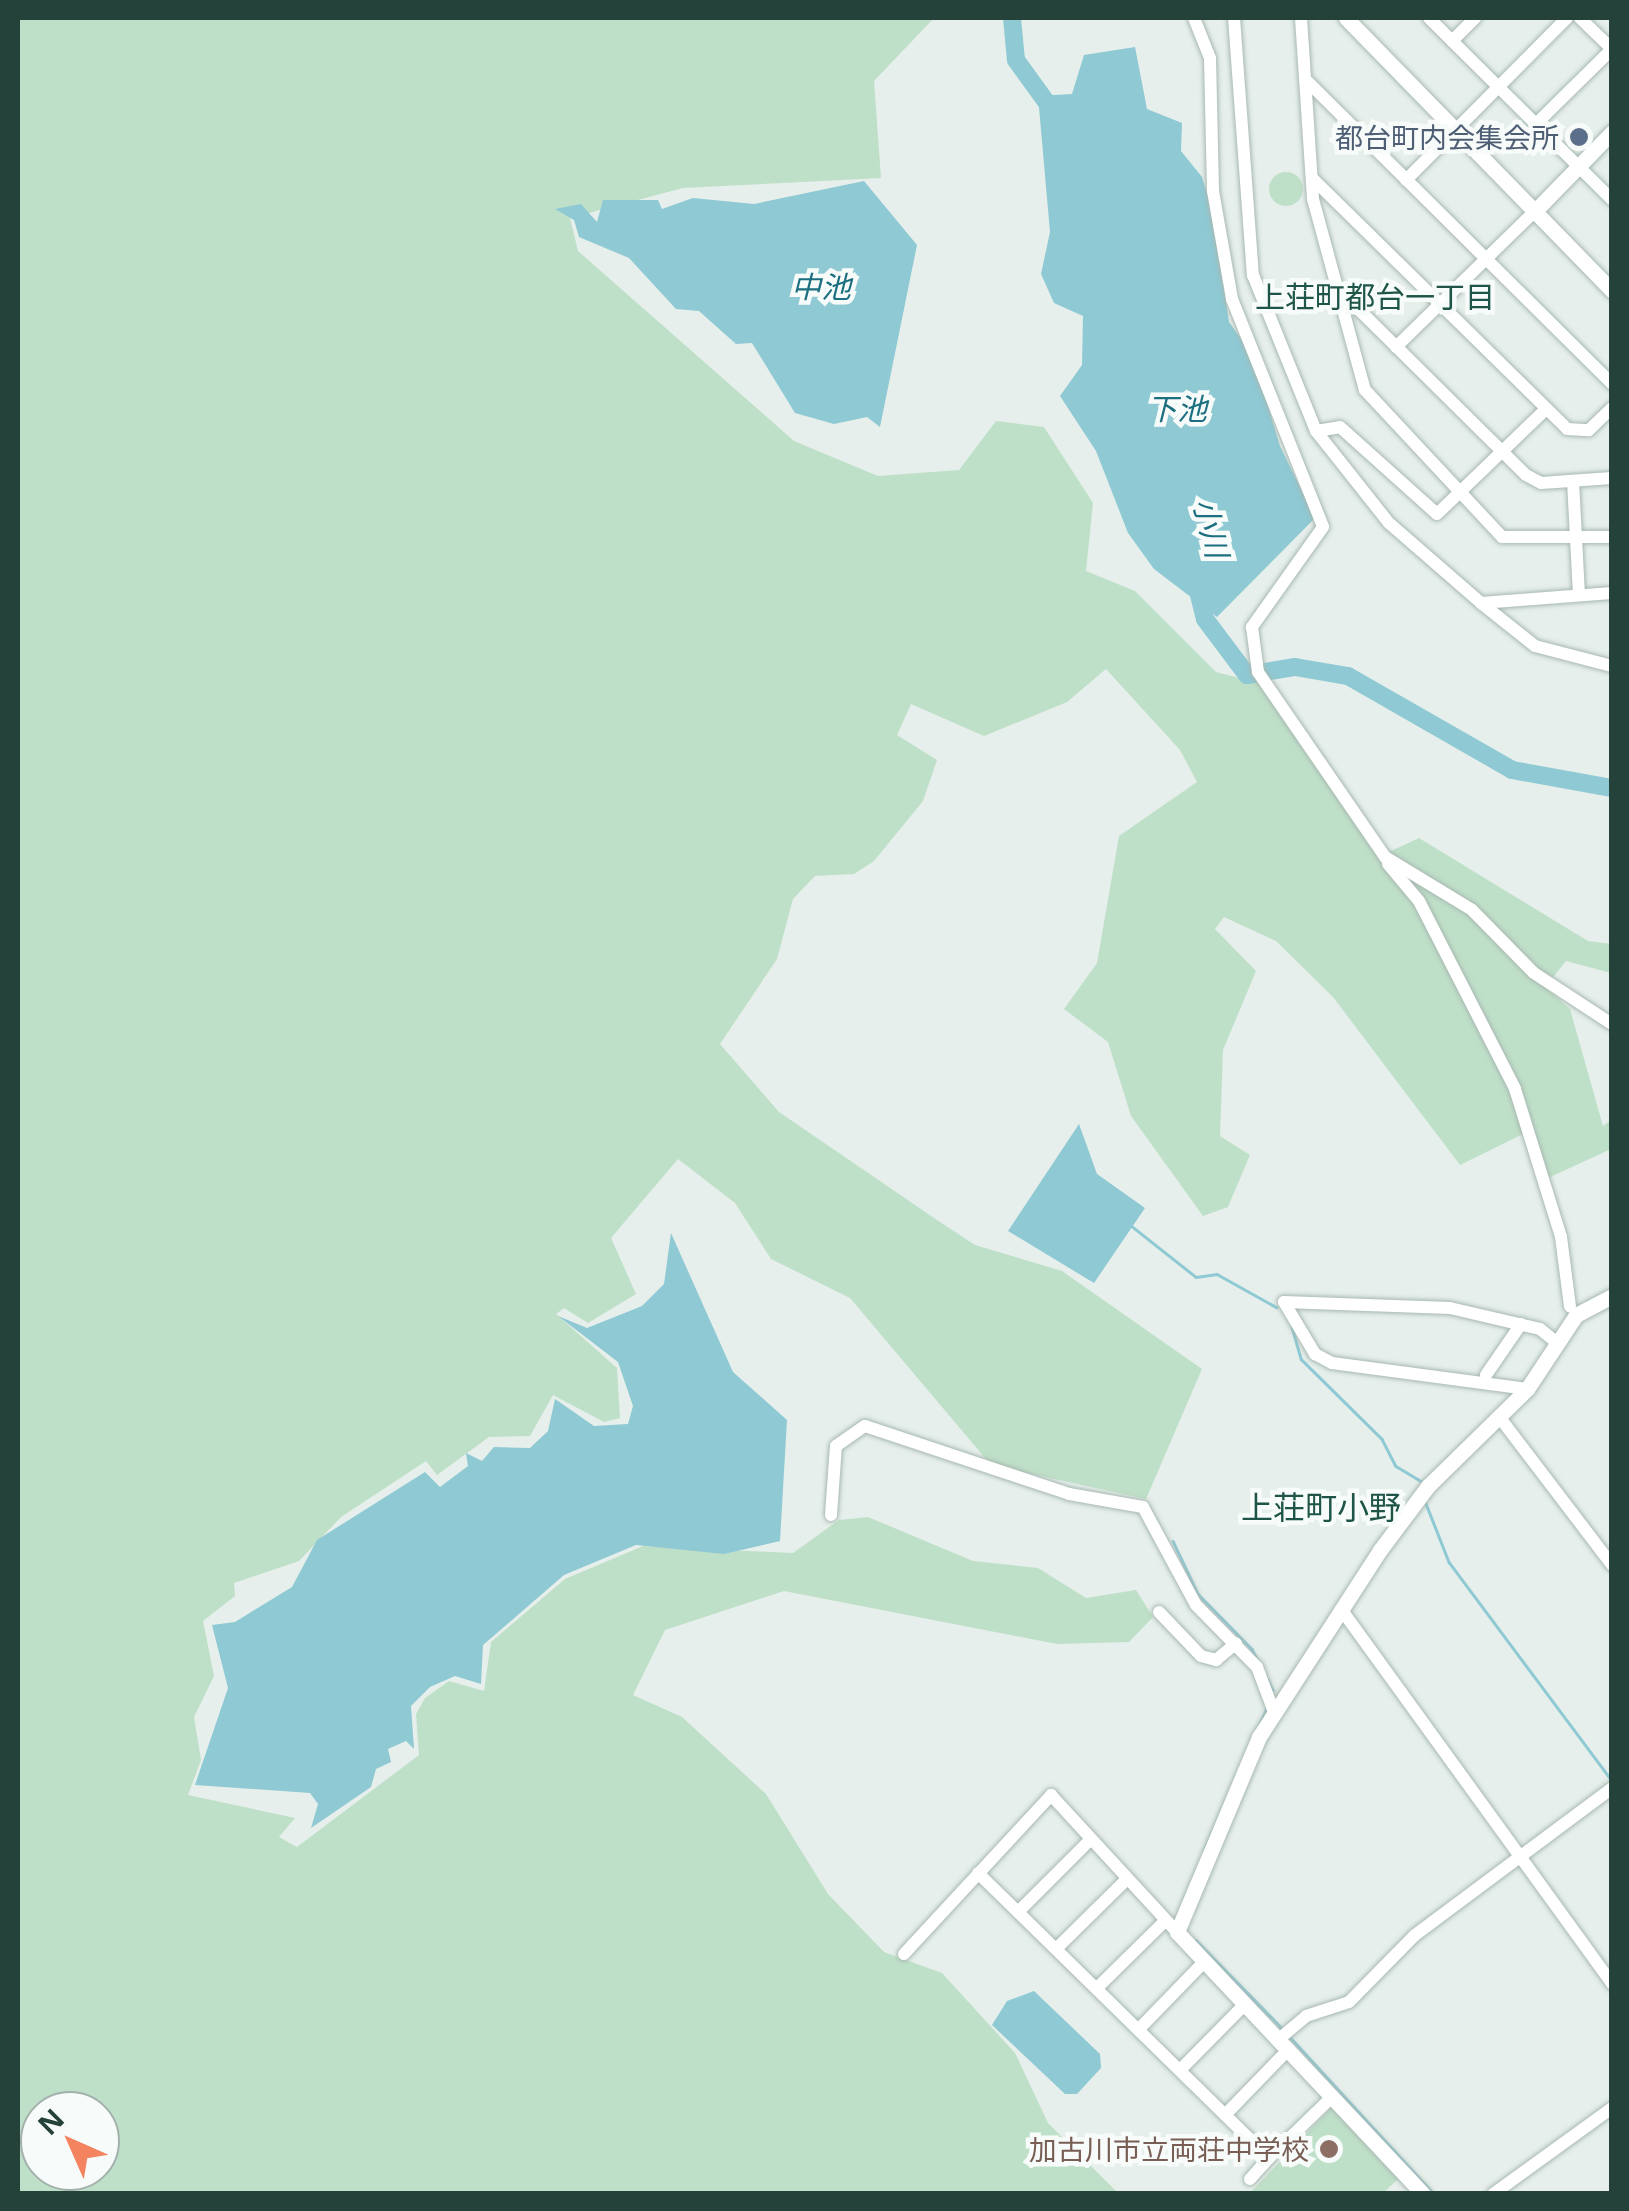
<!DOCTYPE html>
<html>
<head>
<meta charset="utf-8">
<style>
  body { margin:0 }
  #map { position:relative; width:1629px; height:2211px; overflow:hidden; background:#e6efeb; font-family:"Open Sans","Noto Sans JP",sans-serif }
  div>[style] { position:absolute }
  .green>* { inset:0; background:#bfe0c8 }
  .round { border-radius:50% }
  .water>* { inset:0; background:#8ec9d4 }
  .stream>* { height:2.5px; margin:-1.25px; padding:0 1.25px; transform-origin:1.25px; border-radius:1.25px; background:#8ec9d4 }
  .river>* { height:18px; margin:-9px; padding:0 9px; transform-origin:9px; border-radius:9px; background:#8ec9d4 }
  .roads { filter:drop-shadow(0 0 2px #a8b8b2) drop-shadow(0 0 2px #a8b8b2) }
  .minor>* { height:12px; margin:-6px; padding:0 6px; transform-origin:6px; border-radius:6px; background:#fff }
  .tertiary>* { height:15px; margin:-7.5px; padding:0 7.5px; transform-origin:7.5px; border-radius:7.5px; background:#fff }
  .dots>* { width:28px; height:28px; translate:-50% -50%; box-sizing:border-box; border:5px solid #f7fbf9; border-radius:50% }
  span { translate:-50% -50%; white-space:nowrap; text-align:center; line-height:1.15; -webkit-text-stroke:9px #f7fbf9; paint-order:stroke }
  .service-label { font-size:28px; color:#4e5e75 }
  .right { translate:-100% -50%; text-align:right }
  .education-label { font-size:28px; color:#785e54 }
  .water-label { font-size:30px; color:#1c6f80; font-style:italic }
  .neighbourhood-label { font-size:30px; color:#1f5548 }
  .quarter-label { font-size:32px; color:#1f5548 }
  .frame { position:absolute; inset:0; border:20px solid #24423a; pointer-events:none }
  .north { position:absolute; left:20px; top:2091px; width:100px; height:100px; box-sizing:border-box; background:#f7fbf9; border:2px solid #a3b1ad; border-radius:50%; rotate:315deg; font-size:28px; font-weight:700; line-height:40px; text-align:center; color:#24423a }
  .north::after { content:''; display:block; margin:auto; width:35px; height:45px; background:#f4845f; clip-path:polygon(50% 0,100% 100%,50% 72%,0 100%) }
</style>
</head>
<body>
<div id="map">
  <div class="green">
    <i style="clip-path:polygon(evenodd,18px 18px,934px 18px,874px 81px,881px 178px,683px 188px,570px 218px,578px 251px,794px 441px,878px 476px,959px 470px,996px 421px,1044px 427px,1093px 503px,1086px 571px,1135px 591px,1216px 672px,1259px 683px,1378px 857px,1419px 838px,1588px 941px,1611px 944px,1611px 973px,1566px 961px,1545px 987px,1570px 1009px,1603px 1126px,1611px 1120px,1611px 1149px,1546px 1179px,1531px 1130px,1460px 1165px,1333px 997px,1276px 941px,1224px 917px,1215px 929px,1256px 971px,1223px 1050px,1220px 1136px,1250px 1155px,1228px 1207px,1203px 1216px,1131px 1116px,1108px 1042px,1064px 1009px,1097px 963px,1119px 836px,1197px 782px,1180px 750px,1106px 669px,1067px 702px,984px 736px,911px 704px,897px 735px,937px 760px,923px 801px,874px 861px,854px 874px,815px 876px,793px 899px,777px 959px,720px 1044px,779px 1112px,937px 1220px,975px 1245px,1062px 1271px,1202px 1369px,1146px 1499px,991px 1465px,850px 1298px,771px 1259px,735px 1203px,678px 1159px,611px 1238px,636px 1294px,588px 1323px,564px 1308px,556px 1314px,617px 1368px,620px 1418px,604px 1422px,553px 1395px,530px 1436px,489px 1437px,437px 1475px,426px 1461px,341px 1517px,299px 1561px,234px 1583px,235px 1596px,203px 1621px,214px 1676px,194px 1717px,201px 1760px,188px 1795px,295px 1818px,279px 1837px,297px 1847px,419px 1755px,416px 1714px,425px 1698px,449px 1681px,484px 1691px,491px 1642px,565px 1579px,643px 1546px,793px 1553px,839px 1520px,868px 1517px,973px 1561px,1038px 1568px,1086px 1598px,1136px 1590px,1153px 1617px,1129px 1642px,1057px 1644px,784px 1591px,665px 1630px,633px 1695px,682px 1717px,766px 1794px,828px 1894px,884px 1952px,942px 1973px,1015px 2053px,1048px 2123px,1118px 2193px,18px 2193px,18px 18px,40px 2111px,100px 2111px,100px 2171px,40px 2171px,40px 2111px)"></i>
    <i class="round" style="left:1269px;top:172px;width:34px;height:34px"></i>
    <i style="clip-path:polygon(1331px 2108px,1398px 2179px,1383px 2193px,1250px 2193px)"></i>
  </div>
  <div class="water">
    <i style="clip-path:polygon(1135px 47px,1147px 109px,1182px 123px,1181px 151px,1202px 177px,1213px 213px,1229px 322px,1253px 356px,1280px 446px,1315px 518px,1217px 617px,1154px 569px,1128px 533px,1096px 451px,1060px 396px,1082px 365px,1083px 316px,1054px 303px,1041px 274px,1050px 232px,1038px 96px,1072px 94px,1084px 55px)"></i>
    <i style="clip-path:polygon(864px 181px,917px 245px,880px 427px,867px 417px,834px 424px,795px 413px,752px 343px,736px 344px,699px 311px,676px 309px,629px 258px,579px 237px,574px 220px,555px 209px,581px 204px,597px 222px,603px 200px,658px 200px,662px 209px,693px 198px,754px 204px)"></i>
    <i style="clip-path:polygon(1079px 1124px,1097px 1174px,1145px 1208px,1094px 1283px,1008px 1231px)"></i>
    <i style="clip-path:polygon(671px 1233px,733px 1372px,787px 1420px,780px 1541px,724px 1554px,636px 1545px,564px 1575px,483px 1645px,481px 1684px,455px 1676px,430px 1687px,411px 1706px,414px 1749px,406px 1741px,388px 1749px,391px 1762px,376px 1769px,371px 1787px,311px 1828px,318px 1804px,310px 1793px,195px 1785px,228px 1688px,212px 1625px,235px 1622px,292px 1587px,317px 1540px,425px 1472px,440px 1487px,468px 1466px,466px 1453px,482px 1461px,494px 1447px,530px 1448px,548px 1431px,555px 1399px,594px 1426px,628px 1424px,633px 1406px,618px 1362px,558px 1316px,587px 1328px,642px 1306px,664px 1284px)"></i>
    <i style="clip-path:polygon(1034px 1991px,1100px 2054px,1101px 2068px,1077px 2094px,1065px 2094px,992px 2025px,1007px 2001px)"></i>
  </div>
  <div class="stream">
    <i style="left:1129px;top:1224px;width:85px;rotate:38.3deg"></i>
    <i style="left:1196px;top:1277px;width:21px;rotate:-8deg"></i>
    <i style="left:1217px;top:1274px;width:68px;rotate:29.2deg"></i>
    <i style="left:1292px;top:1327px;width:33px;rotate:74deg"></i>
    <i style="left:1301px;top:1359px;width:114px;rotate:44.6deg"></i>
    <i style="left:1382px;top:1439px;width:30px;rotate:63deg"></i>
    <i style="left:1396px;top:1466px;width:33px;rotate:31deg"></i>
    <i style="left:1425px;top:1501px;width:66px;rotate:68.5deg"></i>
    <i style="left:1449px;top:1562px;width:273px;rotate:53.3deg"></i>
    <i style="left:1173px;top:1541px;width:59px;rotate:64.7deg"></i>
    <i style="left:1198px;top:1594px;width:77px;rotate:45.5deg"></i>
    <i style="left:1252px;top:1649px;width:46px;rotate:62.9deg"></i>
    <i style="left:1204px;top:1850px;width:156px;rotate:-66.2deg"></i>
    <i style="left:1196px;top:1940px;width:123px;rotate:45.7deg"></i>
    <i style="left:1291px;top:2038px;width:212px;rotate:47.5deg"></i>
  </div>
  <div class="river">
    <i style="left:1012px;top:18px;width:42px;rotate:84.6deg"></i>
    <i style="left:1016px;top:60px;width:67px;rotate:54.2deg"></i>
    <i style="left:1197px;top:587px;width:33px;rotate:76deg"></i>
    <i style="left:1205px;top:619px;width:70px;rotate:53.1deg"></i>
    <i style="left:1247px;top:675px;width:49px;rotate:-9.5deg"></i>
    <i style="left:1295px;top:667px;width:54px;rotate:9.6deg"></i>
    <i style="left:1348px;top:676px;width:189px;rotate:29.8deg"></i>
    <i style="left:1512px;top:770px;width:102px;rotate:10.2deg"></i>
  </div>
  <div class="roads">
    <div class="minor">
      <i style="left:1194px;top:18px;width:43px;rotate:68.2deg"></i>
      <i style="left:1210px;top:58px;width:133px;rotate:88.7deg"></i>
      <i style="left:1213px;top:191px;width:110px;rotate:80deg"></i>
      <i style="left:1232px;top:299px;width:245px;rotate:68.2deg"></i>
      <i style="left:1323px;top:527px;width:123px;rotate:125.4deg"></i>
      <i style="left:1252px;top:627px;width:45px;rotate:82.4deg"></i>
      <i style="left:1258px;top:672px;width:224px;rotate:55.5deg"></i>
      <i style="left:1385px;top:857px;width:102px;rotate:31.3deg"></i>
      <i style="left:1472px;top:910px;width:88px;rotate:45.5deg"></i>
      <i style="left:1534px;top:973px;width:93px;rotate:33.2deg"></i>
      <i style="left:1234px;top:18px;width:258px;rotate:85.8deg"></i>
      <i style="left:1253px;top:275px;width:168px;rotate:68deg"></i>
      <i style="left:1316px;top:431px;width:117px;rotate:51.6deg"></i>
      <i style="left:1389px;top:523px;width:122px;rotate:41deg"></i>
      <i style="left:1481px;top:603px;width:131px;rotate:-4.4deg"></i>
      <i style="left:1301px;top:18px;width:181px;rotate:86.2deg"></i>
      <i style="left:1313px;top:199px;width:198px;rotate:74.8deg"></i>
      <i style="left:1365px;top:390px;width:201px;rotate:47deg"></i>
      <i style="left:1502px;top:537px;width:110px"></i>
      <i style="left:1429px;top:18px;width:258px;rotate:44.8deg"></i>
      <i style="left:1452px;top:41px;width:33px;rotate:-45deg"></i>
      <i style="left:1305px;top:79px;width:433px;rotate:44.8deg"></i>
      <i style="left:1536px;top:124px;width:107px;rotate:-44.6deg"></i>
      <i style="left:1612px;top:49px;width:45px;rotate:-135.9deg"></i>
      <i style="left:1313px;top:179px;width:356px;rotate:44.5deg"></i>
      <i style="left:1567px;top:429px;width:22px;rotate:3deg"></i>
      <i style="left:1589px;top:430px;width:32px;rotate:-44deg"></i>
      <i style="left:1406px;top:180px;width:228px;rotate:-45.2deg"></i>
      <i style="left:1338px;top:289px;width:264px;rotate:44.7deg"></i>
      <i style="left:1526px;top:475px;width:17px;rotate:28deg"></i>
      <i style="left:1541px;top:483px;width:71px;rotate:-4deg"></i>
      <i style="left:1396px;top:347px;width:192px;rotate:-44.4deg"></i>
      <i style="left:1316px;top:431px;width:24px;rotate:-9deg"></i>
      <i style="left:1340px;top:427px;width:130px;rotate:41.9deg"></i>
      <i style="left:1437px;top:514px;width:149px;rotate:-43.9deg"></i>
      <i style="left:1573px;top:481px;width:114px;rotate:87deg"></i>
      <i style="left:1481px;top:603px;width:69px;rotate:38.5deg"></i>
      <i style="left:1535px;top:646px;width:80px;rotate:14.6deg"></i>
      <i style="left:1388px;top:864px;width:48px;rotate:50deg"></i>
      <i style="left:1419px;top:901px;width:211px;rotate:62.9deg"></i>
      <i style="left:1515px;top:1089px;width:155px;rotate:72.7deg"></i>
      <i style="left:1561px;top:1237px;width:70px;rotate:82.6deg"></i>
      <i style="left:1284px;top:1302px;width:166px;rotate:2.1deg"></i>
      <i style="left:1450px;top:1308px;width:92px;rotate:13.1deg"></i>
      <i style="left:1540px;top:1329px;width:22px;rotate:39deg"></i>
      <i style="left:1284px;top:1302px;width:61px;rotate:59.2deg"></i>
      <i style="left:1315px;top:1354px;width:19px;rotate:28deg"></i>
      <i style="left:1332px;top:1363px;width:197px;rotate:7.6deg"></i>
      <i style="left:1486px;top:1375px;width:62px;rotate:-55.5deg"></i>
      <i style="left:1500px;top:1418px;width:185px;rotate:52.7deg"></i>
      <i style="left:831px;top:1515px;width:69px;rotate:-85.9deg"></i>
      <i style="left:836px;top:1446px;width:35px;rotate:-35deg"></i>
      <i style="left:865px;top:1426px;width:215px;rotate:18.4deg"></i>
      <i style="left:1069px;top:1494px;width:75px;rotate:10deg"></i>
      <i style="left:1143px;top:1507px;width:111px;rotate:61.6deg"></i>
      <i style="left:1196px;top:1605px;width:87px;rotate:45.5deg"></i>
      <i style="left:1257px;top:1667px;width:48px;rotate:69.3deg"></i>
      <i style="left:1341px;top:1609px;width:463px;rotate:54.1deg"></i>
      <i style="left:1159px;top:1612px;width:61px;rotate:46.3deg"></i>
      <i style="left:1201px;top:1656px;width:16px;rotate:15deg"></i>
      <i style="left:1216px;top:1660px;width:26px;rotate:-40deg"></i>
      <i style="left:978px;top:1873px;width:407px;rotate:44.4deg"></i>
      <i style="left:1269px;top:2158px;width:89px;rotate:-44.1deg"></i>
      <i style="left:1018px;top:1912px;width:102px;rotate:-45deg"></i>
      <i style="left:1056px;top:1949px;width:97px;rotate:-44.6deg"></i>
      <i style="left:904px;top:1954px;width:217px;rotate:-47.2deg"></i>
      <i style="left:1051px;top:1795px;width:186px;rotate:47.4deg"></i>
      <i style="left:1097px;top:1988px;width:93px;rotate:-44.6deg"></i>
      <i style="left:1139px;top:2029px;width:93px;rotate:-45.9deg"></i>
      <i style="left:1279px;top:2039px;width:35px;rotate:-40deg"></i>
      <i style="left:1306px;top:2016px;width:45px;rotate:-18deg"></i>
      <i style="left:1349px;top:2002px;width:94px;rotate:-45.4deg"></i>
      <i style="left:1415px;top:1935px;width:246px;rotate:-36.7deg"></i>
      <i style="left:1180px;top:2070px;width:91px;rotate:-45.4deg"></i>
      <i style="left:1225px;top:2115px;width:92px;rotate:-45.9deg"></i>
      <i style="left:1250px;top:2179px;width:28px;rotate:-48deg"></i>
      <i style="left:1493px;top:2194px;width:147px;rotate:-35.9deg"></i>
    </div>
    <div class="tertiary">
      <i style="left:1346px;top:18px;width:381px;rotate:45.7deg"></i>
      <i style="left:1533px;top:213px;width:113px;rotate:-45.7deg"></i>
      <i style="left:1423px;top:2194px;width:359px;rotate:-133.2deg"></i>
      <i style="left:1177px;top:1932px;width:212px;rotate:-67.2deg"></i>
      <i style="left:1259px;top:1737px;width:223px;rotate:-57.1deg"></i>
      <i style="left:1380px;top:1550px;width:80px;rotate:-53.1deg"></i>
      <i style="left:1428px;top:1486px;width:139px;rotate:-44.4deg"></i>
      <i style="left:1527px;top:1389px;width:89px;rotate:-56.5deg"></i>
      <i style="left:1576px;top:1315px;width:41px;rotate:-27.8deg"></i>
    </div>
  </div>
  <div class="dots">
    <i style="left:1579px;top:137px;background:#5c6f8a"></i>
    <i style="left:1329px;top:2149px;background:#8d6e63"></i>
  </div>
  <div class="service-label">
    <span class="right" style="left:1559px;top:137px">都台町内会集会所</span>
  </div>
  <div class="education-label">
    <span class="right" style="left:1309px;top:2149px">加古川市立両荘中学校</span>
  </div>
  <div class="water-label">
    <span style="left:821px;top:287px">中池</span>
    <span style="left:1177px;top:409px">下池</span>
    <span style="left:1211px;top:528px;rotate:76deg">小川</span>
  </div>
  <div class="neighbourhood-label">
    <span style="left:1375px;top:297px">上荘町都台一丁目</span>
  </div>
  <div class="quarter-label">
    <span style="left:1321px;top:1507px">上荘町小野</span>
  </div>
  <div class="frame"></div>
  <div class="north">N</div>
</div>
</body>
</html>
